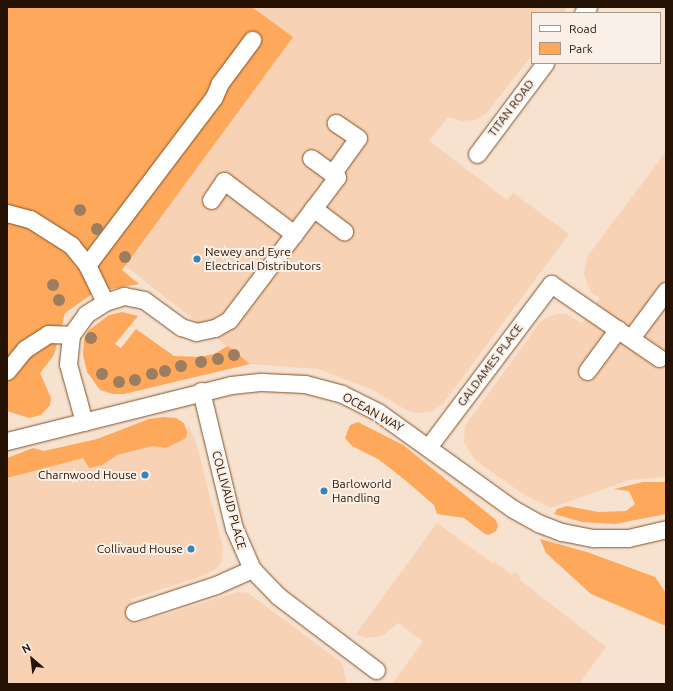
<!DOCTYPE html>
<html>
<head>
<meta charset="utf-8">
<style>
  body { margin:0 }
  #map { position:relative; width:673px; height:691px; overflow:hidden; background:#f7e1cf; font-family:Ubuntu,sans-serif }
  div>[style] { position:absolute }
  .built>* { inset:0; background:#f7d2b4 }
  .green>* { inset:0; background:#fda85b }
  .roads { filter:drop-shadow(0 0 1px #805126) drop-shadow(0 0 1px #805126) }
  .minor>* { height:17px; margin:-8.5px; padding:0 8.5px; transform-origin:8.5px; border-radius:8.5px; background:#fff }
  .trees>* { width:12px; height:12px; margin:-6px; border-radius:50%; background:#9c7d5f }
  .dots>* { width:11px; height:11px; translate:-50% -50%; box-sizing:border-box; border:2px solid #fbf0e7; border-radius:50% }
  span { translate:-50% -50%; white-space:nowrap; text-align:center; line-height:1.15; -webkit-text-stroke:4px #fbf0e7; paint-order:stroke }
  .street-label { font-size:12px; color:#261202 }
  .poi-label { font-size:12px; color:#261202 }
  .left { translate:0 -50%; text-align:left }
  .right { translate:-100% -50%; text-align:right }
  .frame { position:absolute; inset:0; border:8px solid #261202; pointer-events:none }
  .legend { position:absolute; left:531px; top:12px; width:130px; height:52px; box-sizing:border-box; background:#fbf0e7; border:1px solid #a6978b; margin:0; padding:5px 7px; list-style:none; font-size:12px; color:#261202 }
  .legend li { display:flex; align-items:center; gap:8px; height:20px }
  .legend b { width:20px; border:1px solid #a6978b }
  .north { position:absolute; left:12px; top:639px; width:40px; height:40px; -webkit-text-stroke:3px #fbf0e7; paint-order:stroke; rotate:332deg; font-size:11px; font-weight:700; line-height:16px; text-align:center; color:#261202 }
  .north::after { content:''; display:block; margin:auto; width:14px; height:18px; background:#261202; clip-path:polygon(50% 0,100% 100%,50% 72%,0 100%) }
</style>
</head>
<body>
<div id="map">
  <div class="built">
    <i style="clip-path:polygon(252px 7px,567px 7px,563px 13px,532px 13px,532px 55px,486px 114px,475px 120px,462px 121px,448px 117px,429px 141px,507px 200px,513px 193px,569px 234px,442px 405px,432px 411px,419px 413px,408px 411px,371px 389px,318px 369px,250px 364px,123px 264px,292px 37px)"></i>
    <i style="clip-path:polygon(666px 152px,666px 477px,629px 480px,551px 508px,523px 494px,475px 460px,464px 442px,465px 426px,541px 321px,556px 314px,565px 314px,582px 323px,600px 298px,591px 292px,584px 275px,587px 257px)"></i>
    <i style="clip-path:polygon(189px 427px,196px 442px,223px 548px,222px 561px,216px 569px,202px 576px,131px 599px,137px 623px,238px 592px,248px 593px,342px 663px,347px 684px,7px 684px,7px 478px)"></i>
    <i style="clip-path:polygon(437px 523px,494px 564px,495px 562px,511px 574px,518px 572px,520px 580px,606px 647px,579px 684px,392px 684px,423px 641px,398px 623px,382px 636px,365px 638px,356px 634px)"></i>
  </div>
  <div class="green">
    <i style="clip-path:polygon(7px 7px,252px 7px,293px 37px,122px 270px,139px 284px,95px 292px,65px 313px,54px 355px,40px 373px,51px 398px,50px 405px,41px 415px,29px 418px,7px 411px)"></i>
    <i style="clip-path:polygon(122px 312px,138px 316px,115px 344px,121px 348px,136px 329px,174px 356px,200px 357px,214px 354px,228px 346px,250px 364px,124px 394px,113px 394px,100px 390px,87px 372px,83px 355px,84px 339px,88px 331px,109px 315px)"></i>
    <i style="clip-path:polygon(163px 417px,176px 418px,184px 423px,187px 432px,186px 438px,166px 448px,152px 446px,117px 455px,102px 465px,89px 468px,83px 458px,7px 478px,7px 458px,33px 448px,44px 451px,97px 439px,149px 419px)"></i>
    <i style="clip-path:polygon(358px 422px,403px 445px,496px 520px,498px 526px,496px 531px,489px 535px,485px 534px,464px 518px,437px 514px,434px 505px,405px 480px,378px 459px,352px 446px,345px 438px,350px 425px)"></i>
    <i style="clip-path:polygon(643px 482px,666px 482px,666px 514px,615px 524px,582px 522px,554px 514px,557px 509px,567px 506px,598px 512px,626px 511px,635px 504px,629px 491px,614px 489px)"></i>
    <i style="clip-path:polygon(540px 539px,587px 552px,655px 577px,666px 593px,666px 626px,591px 594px,546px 553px)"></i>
  </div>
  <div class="roads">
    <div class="minor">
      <i style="left:583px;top:13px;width:8px;rotate:-50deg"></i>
      <i style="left:477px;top:154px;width:114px;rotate:-53.2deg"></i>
      <i style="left:332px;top:174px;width:44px;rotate:-54.2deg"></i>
      <i style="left:358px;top:138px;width:27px;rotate:-146deg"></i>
      <i style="left:211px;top:200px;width:23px;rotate:-56deg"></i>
      <i style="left:224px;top:181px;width:88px;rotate:37.1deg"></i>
      <i style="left:313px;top:208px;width:39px;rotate:37deg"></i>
      <i style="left:7px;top:213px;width:24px;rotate:15deg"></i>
      <i style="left:30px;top:219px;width:49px;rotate:32.4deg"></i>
      <i style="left:71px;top:245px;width:26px;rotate:51deg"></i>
      <i style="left:87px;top:265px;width:41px;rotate:64.1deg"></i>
      <i style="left:87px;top:265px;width:211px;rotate:-52.9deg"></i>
      <i style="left:214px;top:97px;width:15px;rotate:-67deg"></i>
      <i style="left:220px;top:83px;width:54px;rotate:-53.3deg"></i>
      <i style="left:631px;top:338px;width:59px;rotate:-53.3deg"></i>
      <i style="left:7px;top:371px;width:28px;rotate:-51deg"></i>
      <i style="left:25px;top:349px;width:27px;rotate:-33deg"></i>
      <i style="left:48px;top:334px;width:23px;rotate:2deg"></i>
      <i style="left:587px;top:371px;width:52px;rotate:-53.6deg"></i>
      <i style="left:201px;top:391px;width:141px;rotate:76.5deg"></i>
      <i style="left:234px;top:528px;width:45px;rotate:66.3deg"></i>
      <i style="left:252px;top:569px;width:37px;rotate:46deg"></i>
      <i style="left:278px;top:596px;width:123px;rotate:37.1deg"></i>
      <i style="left:84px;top:422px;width:60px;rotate:-105.4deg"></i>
      <i style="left:68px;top:364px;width:29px;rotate:-84deg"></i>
      <i style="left:71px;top:335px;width:26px;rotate:-54deg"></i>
      <i style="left:86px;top:314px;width:22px;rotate:-32deg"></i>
      <i style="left:105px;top:302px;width:20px;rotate:-18deg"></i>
      <i style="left:124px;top:296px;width:20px;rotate:11deg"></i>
      <i style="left:144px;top:300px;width:46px;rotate:36.1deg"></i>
      <i style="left:181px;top:327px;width:16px;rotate:18deg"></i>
      <i style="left:196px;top:332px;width:19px;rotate:-12deg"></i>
      <i style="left:215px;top:328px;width:16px;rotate:-30deg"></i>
      <i style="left:229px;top:320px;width:179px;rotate:-52.9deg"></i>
      <i style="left:337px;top:177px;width:32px;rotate:-144deg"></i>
      <i style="left:7px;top:441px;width:231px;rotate:-14deg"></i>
      <i style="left:231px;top:385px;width:31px;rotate:-6deg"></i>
      <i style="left:262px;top:382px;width:43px;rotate:2.7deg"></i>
      <i style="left:305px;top:384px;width:38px;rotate:15deg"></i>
      <i style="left:342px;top:394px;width:40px;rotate:26.6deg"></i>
      <i style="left:378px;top:412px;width:166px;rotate:35.7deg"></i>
      <i style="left:513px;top:509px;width:29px;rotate:29deg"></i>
      <i style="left:538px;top:523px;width:26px;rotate:21deg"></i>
      <i style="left:562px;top:532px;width:33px;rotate:11deg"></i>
      <i style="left:594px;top:538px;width:34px"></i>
      <i style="left:628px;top:538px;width:39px;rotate:-13deg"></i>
      <i style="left:429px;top:446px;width:203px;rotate:-53deg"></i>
      <i style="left:551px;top:284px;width:131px;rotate:34.4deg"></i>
      <i style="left:134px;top:612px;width:86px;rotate:-18.2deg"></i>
      <i style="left:216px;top:585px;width:39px;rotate:-24deg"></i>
    </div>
  </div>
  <div class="trees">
    <i style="left:80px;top:210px"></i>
    <i style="left:97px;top:229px"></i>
    <i style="left:125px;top:257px"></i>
    <i style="left:53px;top:285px"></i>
    <i style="left:59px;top:300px"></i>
    <i style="left:91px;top:338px"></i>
    <i style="left:234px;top:355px"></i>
    <i style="left:218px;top:359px"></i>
    <i style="left:201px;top:362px"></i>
    <i style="left:181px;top:366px"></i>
    <i style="left:165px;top:371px"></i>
    <i style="left:102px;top:374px"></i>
    <i style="left:152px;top:374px"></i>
    <i style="left:135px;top:380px"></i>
    <i style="left:119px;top:382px"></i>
  </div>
  <div class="dots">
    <i style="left:197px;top:259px;background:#3784b7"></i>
    <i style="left:145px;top:475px;background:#3784b7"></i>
    <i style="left:324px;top:491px;background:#3784b7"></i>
    <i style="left:191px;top:549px;background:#3784b7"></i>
  </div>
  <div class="street-label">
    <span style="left:511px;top:108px;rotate:-53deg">TITAN ROAD</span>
    <span style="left:490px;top:365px;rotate:-53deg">GALDAMES PLACE</span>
    <span style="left:373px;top:412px;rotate:29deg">OCEAN WAY</span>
    <span style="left:229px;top:500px;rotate:75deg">COLLIVAUD PLACE</span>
  </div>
  <div class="poi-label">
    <span class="left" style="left:205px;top:259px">Newey and Eyre<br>Electrical Distributors</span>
    <span class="right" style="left:137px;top:475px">Charnwood House</span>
    <span class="left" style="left:332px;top:491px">Barloworld<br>Handling</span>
    <span class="right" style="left:183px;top:549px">Collivaud House</span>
  </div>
  <div class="frame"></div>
  <ul class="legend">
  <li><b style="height:5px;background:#fff"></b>Road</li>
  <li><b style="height:11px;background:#fda85b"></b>Park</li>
  </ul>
  <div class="north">N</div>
</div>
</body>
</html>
